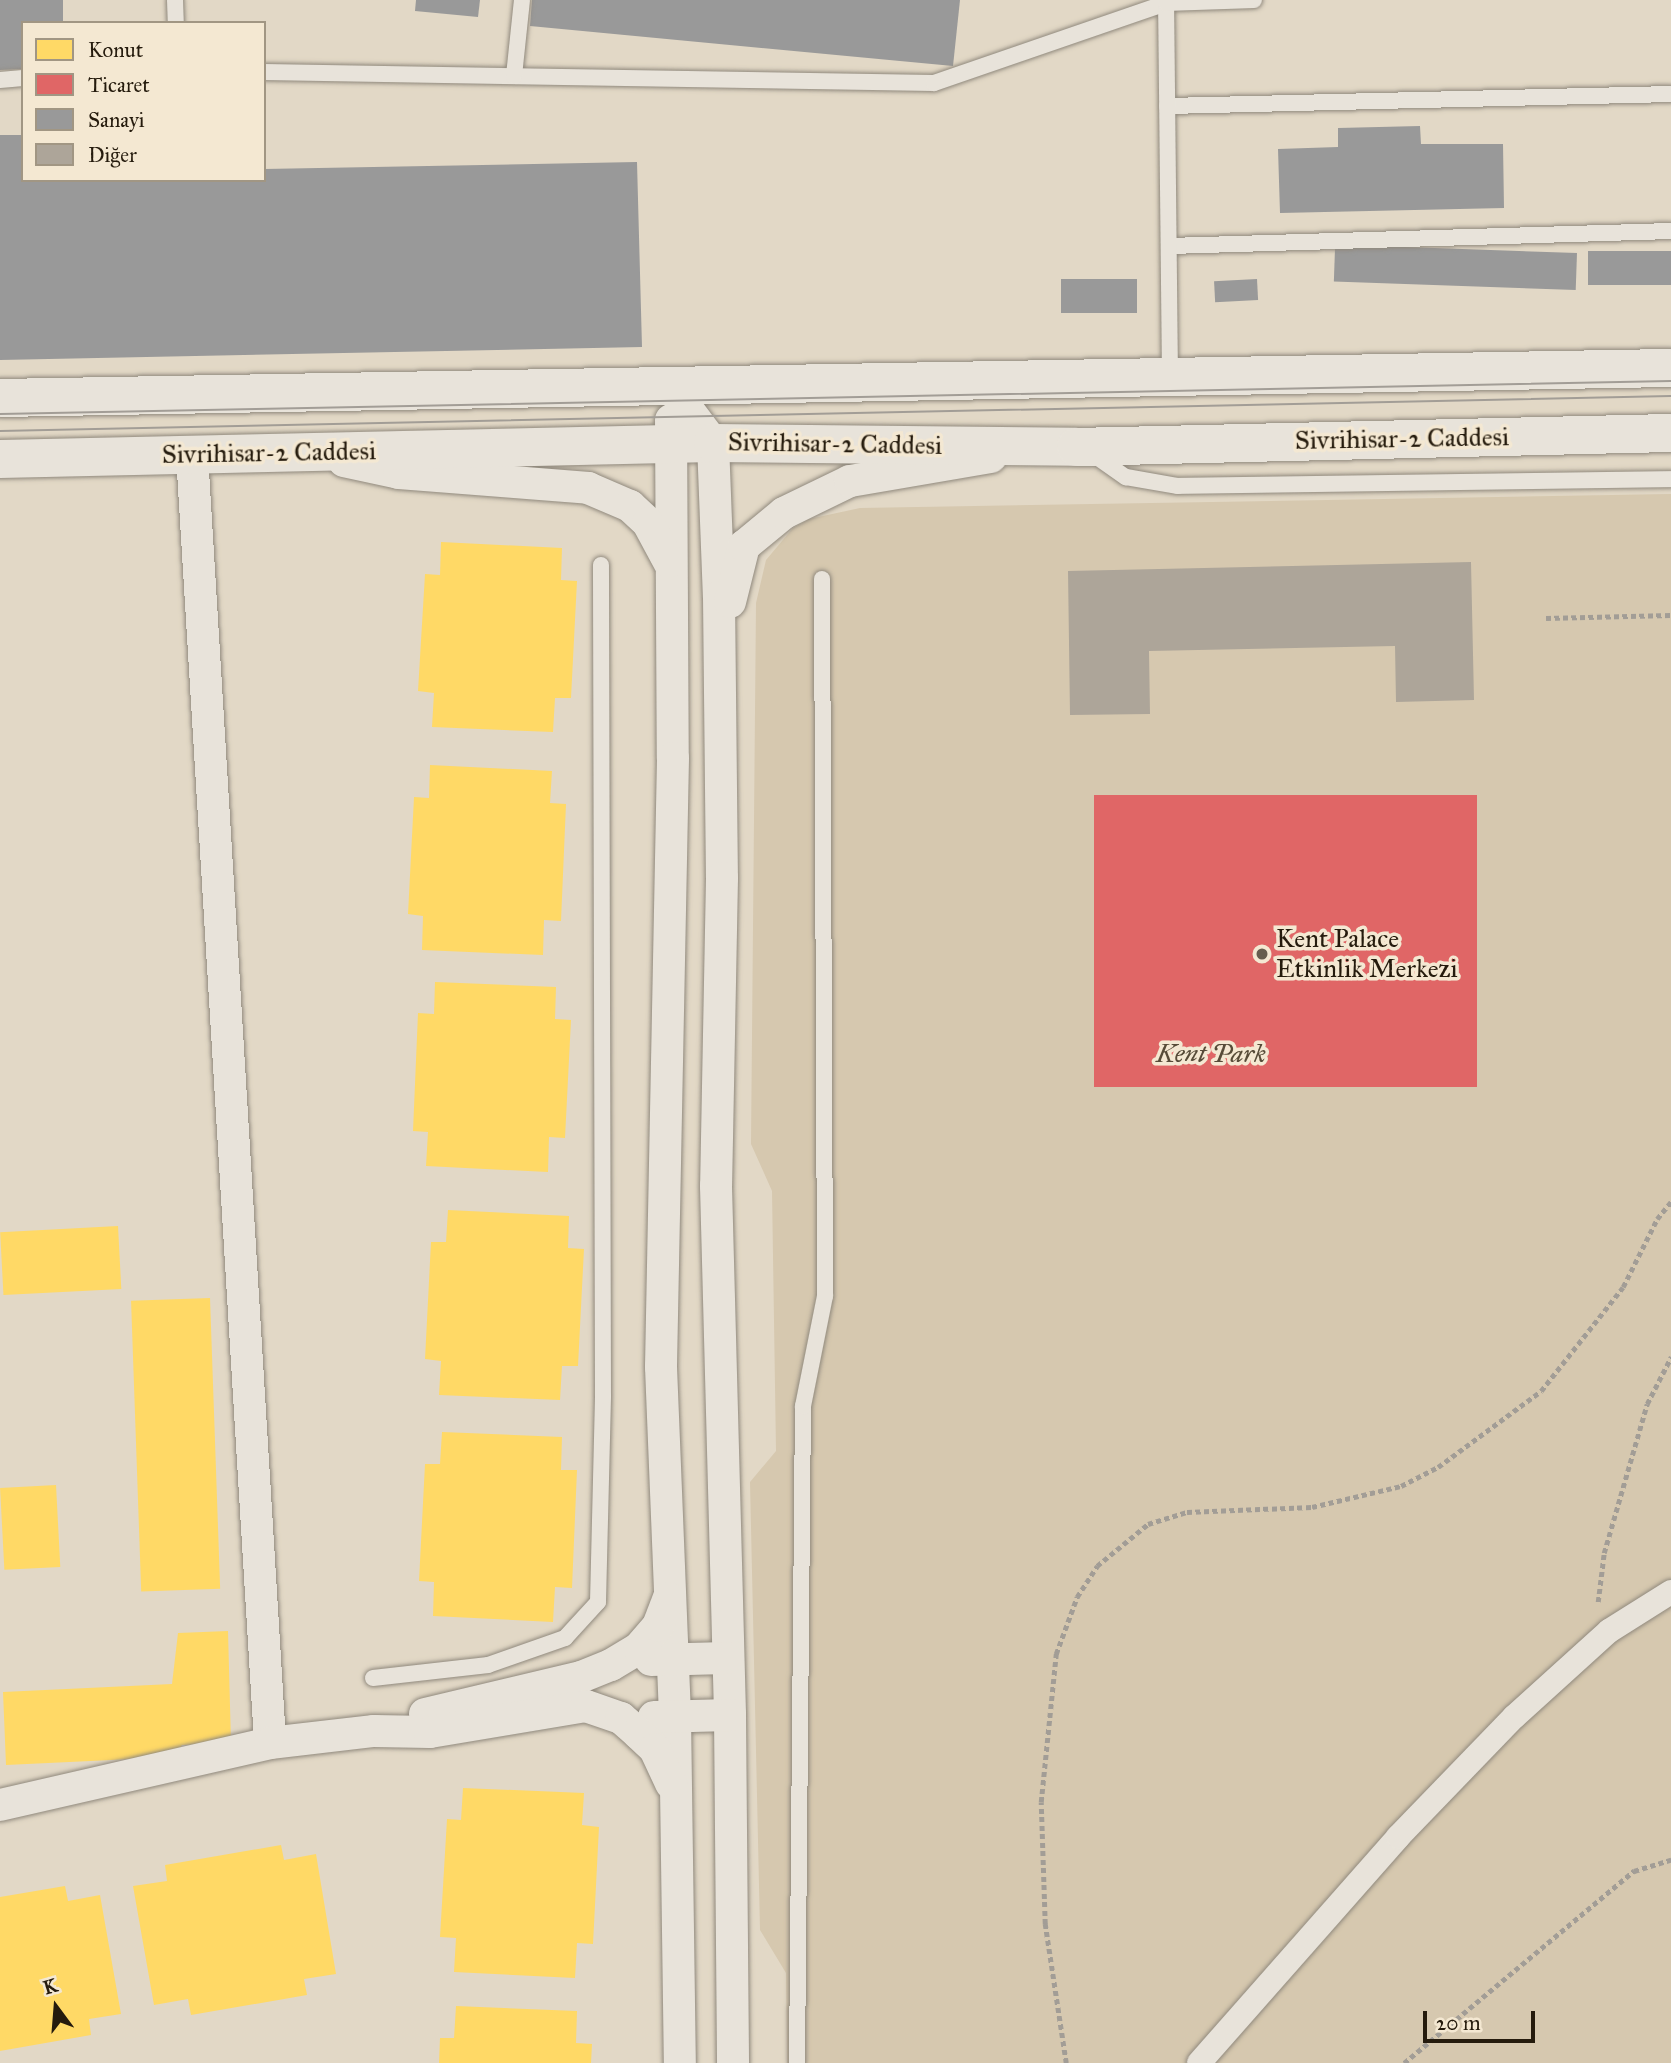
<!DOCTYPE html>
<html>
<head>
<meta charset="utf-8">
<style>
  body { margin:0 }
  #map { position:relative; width:1671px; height:2063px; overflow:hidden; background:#e2d8c6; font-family:"IM FELL Great Primer",serif }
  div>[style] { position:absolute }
  .green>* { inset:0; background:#d6c8af }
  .homes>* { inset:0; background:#ffd966; transform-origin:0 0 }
  .shops>* { inset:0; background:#e06666; transform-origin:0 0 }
  .industry>* { inset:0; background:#999; transform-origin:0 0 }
  .building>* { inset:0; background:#ada599 }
  .path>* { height:4.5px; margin-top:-2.25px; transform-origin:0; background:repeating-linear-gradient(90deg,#a29d96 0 5px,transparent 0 8.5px) }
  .roads { filter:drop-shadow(0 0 2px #90897d) drop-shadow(0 0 2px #90897d) }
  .service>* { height:16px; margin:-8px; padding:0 8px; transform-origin:8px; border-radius:8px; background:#e8e3da }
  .pedestrian>* { height:24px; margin:-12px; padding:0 12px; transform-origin:12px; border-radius:12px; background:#e8e3da }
  .minor>* { height:32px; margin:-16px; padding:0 16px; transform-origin:16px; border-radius:16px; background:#e8e3da }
  .secondary>* { height:38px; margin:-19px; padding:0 19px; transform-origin:19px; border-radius:19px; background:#e8e3da }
  .tram>* { height:2px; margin:-1px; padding:0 1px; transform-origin:1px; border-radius:1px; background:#a29d96 }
  .dots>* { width:19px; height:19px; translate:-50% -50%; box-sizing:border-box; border:4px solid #f4e8d2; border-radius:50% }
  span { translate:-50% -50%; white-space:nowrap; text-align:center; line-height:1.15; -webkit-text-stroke:7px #f4e8d2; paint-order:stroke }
  .street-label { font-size:26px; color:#251b0d }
  .poi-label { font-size:26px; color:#251b0d }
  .left { translate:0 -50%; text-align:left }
  .park-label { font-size:26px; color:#574b38; font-style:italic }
  .legend { position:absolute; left:21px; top:21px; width:245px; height:161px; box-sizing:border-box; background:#f4e8d2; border:2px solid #a19683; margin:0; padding:9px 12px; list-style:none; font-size:21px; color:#251b0d }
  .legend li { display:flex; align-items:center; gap:14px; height:35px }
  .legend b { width:35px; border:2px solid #a19683 }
  .north { position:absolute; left:21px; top:1972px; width:70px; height:70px; -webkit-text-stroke:5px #f4e8d2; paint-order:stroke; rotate:344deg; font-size:19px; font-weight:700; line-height:28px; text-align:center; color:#251b0d }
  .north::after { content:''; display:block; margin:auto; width:24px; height:32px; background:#251b0d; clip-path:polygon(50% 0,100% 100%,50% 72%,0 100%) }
  .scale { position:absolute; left:1423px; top:2011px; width:112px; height:32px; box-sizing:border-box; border:4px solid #251b0d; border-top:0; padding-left:9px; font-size:21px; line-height:24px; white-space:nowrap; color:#251b0d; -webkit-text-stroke:5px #f4e8d2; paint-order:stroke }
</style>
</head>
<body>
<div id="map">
  <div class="green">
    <i style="clip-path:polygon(1671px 494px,1671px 2063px,787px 2063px,786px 1973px,760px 1930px,750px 1482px,776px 1451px,772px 1191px,751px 1144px,756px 603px,766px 560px,793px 528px,809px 519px,860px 508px)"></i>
  </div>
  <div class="homes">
    <i style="clip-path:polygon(441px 542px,562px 548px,561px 580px,577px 581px,571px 698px,555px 698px,553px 732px,432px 727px,434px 693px,418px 691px,425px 574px,440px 575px)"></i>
    <i style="clip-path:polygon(430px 765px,552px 771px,550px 803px,566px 804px,561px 921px,544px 920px,543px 955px,422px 950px,423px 916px,408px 914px,414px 797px,429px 798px)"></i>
    <i style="clip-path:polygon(435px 982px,556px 987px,555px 1019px,571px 1020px,565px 1138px,549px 1137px,548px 1172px,426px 1166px,428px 1132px,413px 1131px,418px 1013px,434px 1014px)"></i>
    <i style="clip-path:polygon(448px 1210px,569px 1216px,568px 1248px,584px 1249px,578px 1366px,562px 1366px,560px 1400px,439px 1395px,441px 1361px,425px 1359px,431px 1242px,446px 1242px)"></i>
    <i style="left:118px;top:1226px;width:63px;height:118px;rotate:87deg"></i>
    <i style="left:210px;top:1298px;width:291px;height:79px;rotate:88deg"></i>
    <i style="clip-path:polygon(442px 1432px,562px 1437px,561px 1470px,577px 1470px,572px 1588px,555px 1587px,553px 1622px,433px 1616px,434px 1582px,419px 1581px,425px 1464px,440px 1464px)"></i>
    <i style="left:56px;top:1485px;width:82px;height:56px;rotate:87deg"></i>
    <i style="clip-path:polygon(228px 1631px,231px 1743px,182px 1745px,175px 1757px,6px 1765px,3px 1692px,172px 1684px,178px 1633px)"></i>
    <i style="clip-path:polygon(463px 1788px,584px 1793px,582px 1825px,599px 1827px,593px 1944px,577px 1943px,575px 1978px,454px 1972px,456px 1938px,440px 1937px,447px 1819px,461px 1820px)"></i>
    <i style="clip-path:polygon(281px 1845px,284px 1860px,316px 1854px,336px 1974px,304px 1979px,307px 1995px,191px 2015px,188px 1999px,154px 2005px,133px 1886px,167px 1881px,165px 1865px)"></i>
    <i style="clip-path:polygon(65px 1886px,68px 1901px,100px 1895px,121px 2014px,89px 2019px,91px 2035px,0 2051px,0 1897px)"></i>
    <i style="clip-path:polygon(456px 2006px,577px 2011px,576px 2043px,592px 2044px,591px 2063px,439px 2063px,440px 2038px,454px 2038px)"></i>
  </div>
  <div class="shops">
    <i style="left:1477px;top:795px;width:292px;height:383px;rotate:90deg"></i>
  </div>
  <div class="industry">
    <i style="clip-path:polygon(0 0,63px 0,63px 23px,23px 23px,23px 69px,0 70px)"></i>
    <i style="clip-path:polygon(416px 0,480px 0,478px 17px,415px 11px)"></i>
    <i style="clip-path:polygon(532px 0,960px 0,953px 66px,530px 26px)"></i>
    <i style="clip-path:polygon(1420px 126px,1421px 144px,1503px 144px,1504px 208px,1280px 213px,1278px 149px,1338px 147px,1338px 128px)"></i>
    <i style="clip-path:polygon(0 135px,23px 135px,23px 180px,264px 180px,264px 169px,637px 162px,642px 347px,0 360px)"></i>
    <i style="left:1671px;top:251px;width:34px;height:83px;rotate:90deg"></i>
    <i style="left:1577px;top:253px;width:37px;height:242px;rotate:92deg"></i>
    <i style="left:1137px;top:279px;width:34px;height:76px;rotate:90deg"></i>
    <i style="left:1257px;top:279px;width:21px;height:43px;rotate:87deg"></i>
  </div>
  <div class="building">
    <i style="clip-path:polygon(1471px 562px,1474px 700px,1396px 702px,1395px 646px,1149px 651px,1150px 714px,1070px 715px,1068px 571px)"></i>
  </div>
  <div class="path">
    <i style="left:1546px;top:618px;width:125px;rotate:-1.4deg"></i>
    <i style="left:1598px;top:1602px;width:49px;rotate:-83deg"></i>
    <i style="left:1604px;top:1553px;width:155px;rotate:-73.9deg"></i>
    <i style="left:1647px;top:1404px;width:53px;rotate:-62.9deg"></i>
    <i style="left:1066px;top:2063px;width:141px;rotate:-98.6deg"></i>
    <i style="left:1045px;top:1924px;width:122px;rotate:-91.9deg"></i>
    <i style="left:1041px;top:1802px;width:149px;rotate:-84.2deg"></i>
    <i style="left:1056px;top:1654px;width:61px;rotate:-69.8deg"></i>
    <i style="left:1077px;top:1597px;width:37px;rotate:-57deg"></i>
    <i style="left:1097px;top:1566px;width:66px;rotate:-39.5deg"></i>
    <i style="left:1148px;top:1524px;width:41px;rotate:-17.1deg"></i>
    <i style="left:1187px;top:1512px;width:125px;rotate:-2.3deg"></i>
    <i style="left:1312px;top:1507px;width:91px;rotate:-13.3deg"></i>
    <i style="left:1401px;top:1486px;width:42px;rotate:-27.2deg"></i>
    <i style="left:1438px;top:1467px;width:128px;rotate:-36.4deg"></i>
    <i style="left:1541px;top:1391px;width:132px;rotate:-51.7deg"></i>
    <i style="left:1623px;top:1287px;width:76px;rotate:-63.4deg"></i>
    <i style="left:1657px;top:1219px;width:22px;rotate:-51deg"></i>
    <i style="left:1404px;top:2063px;width:300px;rotate:-39.9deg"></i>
    <i style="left:1634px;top:1871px;width:39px;rotate:-17deg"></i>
  </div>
  <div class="roads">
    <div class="service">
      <i style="left:175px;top:0;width:23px;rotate:88deg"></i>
      <i style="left:264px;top:72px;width:670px;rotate:0.94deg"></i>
      <i style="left:934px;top:83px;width:245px;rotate:-19deg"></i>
      <i style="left:514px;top:76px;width:76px;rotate:-84deg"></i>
      <i style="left:0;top:80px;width:23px;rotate:-5deg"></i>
      <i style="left:1167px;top:106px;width:504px;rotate:-1.36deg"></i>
      <i style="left:1169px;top:246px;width:502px;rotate:-1.71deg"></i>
      <i style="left:1170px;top:378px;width:375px;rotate:-90.6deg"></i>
      <i style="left:1166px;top:3px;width:88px;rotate:-2deg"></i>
      <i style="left:1094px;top:455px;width:39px;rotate:35deg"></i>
      <i style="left:1126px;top:477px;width:53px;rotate:9.8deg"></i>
      <i style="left:1178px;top:486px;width:493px;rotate:-0.8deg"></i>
      <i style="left:373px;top:1678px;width:116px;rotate:-6.4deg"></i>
      <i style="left:488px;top:1665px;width:82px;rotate:-19.3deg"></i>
      <i style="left:565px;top:1638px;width:49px;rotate:-47.5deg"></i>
      <i style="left:598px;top:1602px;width:206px;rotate:-88.6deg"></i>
      <i style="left:603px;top:1396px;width:831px;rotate:-90.14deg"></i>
      <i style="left:797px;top:2063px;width:657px;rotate:-89.48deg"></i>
      <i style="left:803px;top:1406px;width:112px;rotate:-78.7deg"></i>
      <i style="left:825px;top:1296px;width:717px;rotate:-90.24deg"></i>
    </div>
    <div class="pedestrian">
      <i style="left:1199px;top:2063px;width:301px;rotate:-48.6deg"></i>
      <i style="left:1398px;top:1837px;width:167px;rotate:-46deg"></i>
      <i style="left:1514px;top:1717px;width:128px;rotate:-42.2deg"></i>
      <i style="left:1609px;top:1631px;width:73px;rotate:-32.2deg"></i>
    </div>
    <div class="minor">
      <i style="left:671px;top:387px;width:70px;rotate:53.1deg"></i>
      <i style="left:713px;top:443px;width:154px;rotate:87.8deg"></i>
      <i style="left:719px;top:597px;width:281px;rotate:89.4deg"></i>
      <i style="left:722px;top:878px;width:308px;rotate:91.1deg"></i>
      <i style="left:716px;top:1186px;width:529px;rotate:88.48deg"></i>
      <i style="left:730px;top:1715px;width:348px;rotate:89.5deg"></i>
      <i style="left:671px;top:420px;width:338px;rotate:89.7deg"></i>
      <i style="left:673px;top:758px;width:609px;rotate:91.13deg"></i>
      <i style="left:661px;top:1367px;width:349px;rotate:87.7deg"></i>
      <i style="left:675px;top:1716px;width:347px;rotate:89.2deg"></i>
      <i style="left:192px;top:455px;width:1290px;rotate:86.53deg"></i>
      <i style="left:344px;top:461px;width:56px;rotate:12.3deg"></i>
      <i style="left:399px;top:473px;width:190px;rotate:4.5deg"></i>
      <i style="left:588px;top:488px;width:46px;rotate:23.2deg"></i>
      <i style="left:630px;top:506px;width:25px;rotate:43deg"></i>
      <i style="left:648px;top:523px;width:44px;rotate:61.7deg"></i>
      <i style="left:730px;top:602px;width:58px;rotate:-76deg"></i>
      <i style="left:744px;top:546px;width:52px;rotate:-39.5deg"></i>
      <i style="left:784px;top:513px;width:73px;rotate:-25.9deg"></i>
      <i style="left:850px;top:481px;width:143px;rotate:-9.7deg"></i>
      <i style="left:651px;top:1660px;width:75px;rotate:-1.5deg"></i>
      <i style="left:425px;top:1714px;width:160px;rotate:-13.3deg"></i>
      <i style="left:581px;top:1677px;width:32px;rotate:-22deg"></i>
      <i style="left:611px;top:1665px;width:33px;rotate:-31deg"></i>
      <i style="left:639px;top:1648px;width:29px;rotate:-49deg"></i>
      <i style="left:658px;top:1626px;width:30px;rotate:-69deg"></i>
      <i style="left:654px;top:1717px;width:76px;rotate:-1.5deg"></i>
      <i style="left:0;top:1805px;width:277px;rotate:-12.9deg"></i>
      <i style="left:270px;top:1743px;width:105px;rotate:-6.6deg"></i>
      <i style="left:374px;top:1731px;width:56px;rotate:1deg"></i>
      <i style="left:430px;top:1732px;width:158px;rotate:-9.5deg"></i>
      <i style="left:586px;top:1706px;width:37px;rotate:19deg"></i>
      <i style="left:621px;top:1718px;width:23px;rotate:41deg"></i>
      <i style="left:638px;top:1733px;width:23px;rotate:43deg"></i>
      <i style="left:655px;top:1749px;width:38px;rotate:65deg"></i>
    </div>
    <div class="secondary">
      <i style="left:0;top:398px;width:1671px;rotate:-1.03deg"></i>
      <i style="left:0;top:459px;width:713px;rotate:-1.29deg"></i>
      <i style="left:713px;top:443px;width:363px;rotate:0.6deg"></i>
      <i style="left:1076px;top:447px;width:595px;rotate:-1.35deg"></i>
    </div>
  </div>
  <div class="tram">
    <i style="left:0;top:414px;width:1671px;rotate:-1.13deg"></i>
    <i style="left:0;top:431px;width:1671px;rotate:-1.2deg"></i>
  </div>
  <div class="dots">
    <i style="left:1262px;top:954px;background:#675d4e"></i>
  </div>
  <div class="street-label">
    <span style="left:1402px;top:439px;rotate:-1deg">Sivrihisar-2 Caddesi</span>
    <span style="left:835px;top:444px;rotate:1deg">Sivrihisar-2 Caddesi</span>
    <span style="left:269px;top:453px;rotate:-1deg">Sivrihisar-2 Caddesi</span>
  </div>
  <div class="poi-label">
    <span class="left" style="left:1276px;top:954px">Kent Palace<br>Etkinlik Merkezi</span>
  </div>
  <div class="park-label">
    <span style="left:1211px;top:1054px">Kent Park</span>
  </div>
  <ul class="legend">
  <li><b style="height:19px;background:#ffd966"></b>Konut</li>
  <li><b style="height:19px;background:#e06666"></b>Ticaret</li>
  <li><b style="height:19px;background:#999"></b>Sanayi</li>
  <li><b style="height:19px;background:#ada599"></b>Diğer</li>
  </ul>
  <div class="north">K</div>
  <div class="scale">20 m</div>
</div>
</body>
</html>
